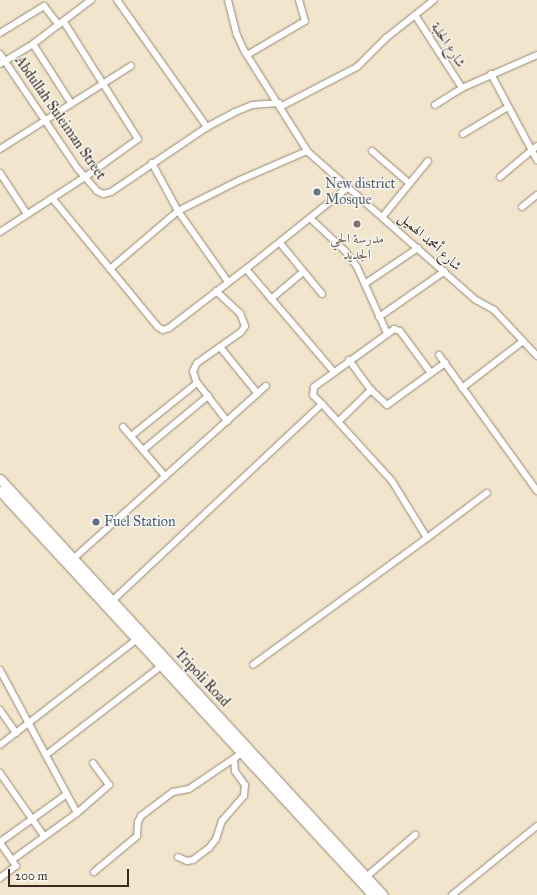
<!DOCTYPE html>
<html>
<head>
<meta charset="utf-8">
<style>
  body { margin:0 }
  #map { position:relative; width:537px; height:895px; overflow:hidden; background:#f2e5cd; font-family:"IM FELL Great Primer",Amiri,serif }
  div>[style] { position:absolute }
  .roads { filter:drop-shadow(0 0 1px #968876) drop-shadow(0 0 1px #968876) }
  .minor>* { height:6px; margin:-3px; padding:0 3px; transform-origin:3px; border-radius:3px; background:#fff }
  .highway>* { height:9px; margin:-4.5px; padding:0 4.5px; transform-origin:4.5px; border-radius:4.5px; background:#fff }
  .dots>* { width:11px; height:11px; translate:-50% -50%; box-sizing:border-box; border:2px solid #f6f6f2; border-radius:50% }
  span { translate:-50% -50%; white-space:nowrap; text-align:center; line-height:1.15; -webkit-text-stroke:3px #f6f6f2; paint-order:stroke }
  .street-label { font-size:14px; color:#3b2a1e }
  .worship-label { font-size:14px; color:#5b616d }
  .left { translate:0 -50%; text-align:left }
  .education-label { font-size:14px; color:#785e54 }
  .service-label { font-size:14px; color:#4e5e75 }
  .scale { position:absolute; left:8px; top:869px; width:121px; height:18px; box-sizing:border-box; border:2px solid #3b2a1e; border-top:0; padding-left:5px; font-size:12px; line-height:14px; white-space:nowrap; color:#3b2a1e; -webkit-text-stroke:3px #f6f6f2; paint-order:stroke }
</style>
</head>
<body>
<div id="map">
  <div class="roads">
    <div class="minor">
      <i style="left:117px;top:0;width:156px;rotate:54.7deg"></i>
      <i style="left:228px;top:0;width:34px;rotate:76deg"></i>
      <i style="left:236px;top:33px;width:21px;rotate:65deg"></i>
      <i style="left:245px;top:52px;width:118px;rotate:57.8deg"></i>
      <i style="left:308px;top:152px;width:224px;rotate:41.4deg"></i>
      <i style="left:476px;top:300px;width:21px;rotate:29deg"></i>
      <i style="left:494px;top:310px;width:63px;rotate:46.9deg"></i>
      <i style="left:415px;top:15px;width:87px;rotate:57.2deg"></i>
      <i style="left:0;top:33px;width:52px;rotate:-31.5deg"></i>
      <i style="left:44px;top:6px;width:24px;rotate:52deg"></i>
      <i style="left:33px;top:44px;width:70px;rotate:57.2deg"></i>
      <i style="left:0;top:54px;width:139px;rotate:55.9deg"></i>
      <i style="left:78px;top:169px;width:29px;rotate:49deg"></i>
      <i style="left:97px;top:191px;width:7px;rotate:27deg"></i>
      <i style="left:103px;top:194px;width:8px;rotate:-14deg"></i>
      <i style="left:111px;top:192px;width:116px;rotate:-34.1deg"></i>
      <i style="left:207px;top:127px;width:32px;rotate:-28deg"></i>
      <i style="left:235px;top:112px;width:18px;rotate:-22deg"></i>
      <i style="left:252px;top:105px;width:27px;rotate:-4deg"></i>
      <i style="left:247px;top:55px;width:67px;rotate:-30.4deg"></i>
      <i style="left:305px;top:21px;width:22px;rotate:-106deg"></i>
      <i style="left:0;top:64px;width:39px;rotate:-31deg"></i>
      <i style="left:33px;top:44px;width:73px;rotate:-37.2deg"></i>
      <i style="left:491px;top:74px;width:98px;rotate:61.9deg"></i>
      <i style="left:435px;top:105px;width:32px;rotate:-32deg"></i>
      <i style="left:462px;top:88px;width:82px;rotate:-23.7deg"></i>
      <i style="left:280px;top:107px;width:87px;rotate:-27.5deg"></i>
      <i style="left:357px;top:67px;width:41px;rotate:-45deg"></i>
      <i style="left:386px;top:38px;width:61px;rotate:-38.4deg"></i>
      <i style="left:463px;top:134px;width:52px;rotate:-31deg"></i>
      <i style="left:0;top:149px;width:155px;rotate:-32.4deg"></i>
      <i style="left:372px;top:151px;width:49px;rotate:40.9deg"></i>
      <i style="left:152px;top:163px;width:55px;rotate:61.6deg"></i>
      <i style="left:178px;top:211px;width:87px;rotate:54.8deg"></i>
      <i style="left:0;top:173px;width:49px;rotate:56.6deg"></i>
      <i style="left:500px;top:177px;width:48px;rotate:-40deg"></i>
      <i style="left:52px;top:198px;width:167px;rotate:50.6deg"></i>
      <i style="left:158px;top:327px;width:6px;rotate:31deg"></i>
      <i style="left:163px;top:330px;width:6px;rotate:-18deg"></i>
      <i style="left:169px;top:328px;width:97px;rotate:-37.5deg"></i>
      <i style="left:246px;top:269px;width:129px;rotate:-38.7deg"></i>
      <i style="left:522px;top:207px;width:19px;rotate:-39deg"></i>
      <i style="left:383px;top:216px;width:71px;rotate:-50.7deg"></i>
      <i style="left:310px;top:218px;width:48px;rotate:43.3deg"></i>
      <i style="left:345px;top:251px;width:20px;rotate:53deg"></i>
      <i style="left:357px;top:267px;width:72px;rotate:65.6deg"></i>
      <i style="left:0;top:232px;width:101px;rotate:-32.9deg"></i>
      <i style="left:85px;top:177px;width:65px;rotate:-35.6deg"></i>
      <i style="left:138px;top:139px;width:138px;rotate:-122.3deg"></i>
      <i style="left:280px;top:243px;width:66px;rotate:50.5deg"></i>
      <i style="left:110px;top:269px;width:89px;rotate:-40.5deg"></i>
      <i style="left:178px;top:211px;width:69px;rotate:-26.6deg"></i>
      <i style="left:240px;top:180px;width:73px;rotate:-23.4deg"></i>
      <i style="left:246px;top:269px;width:135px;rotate:49.5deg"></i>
      <i style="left:366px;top:283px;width:63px;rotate:-33.9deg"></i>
      <i style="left:216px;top:291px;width:33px;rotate:43deg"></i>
      <i style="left:240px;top:313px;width:14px;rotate:69deg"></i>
      <i style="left:245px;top:326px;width:7px;rotate:124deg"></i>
      <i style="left:241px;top:332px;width:54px;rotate:144.8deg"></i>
      <i style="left:197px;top:363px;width:9px;rotate:117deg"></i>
      <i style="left:193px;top:371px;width:10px;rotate:73deg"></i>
      <i style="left:196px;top:381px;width:51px;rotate:52.2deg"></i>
      <i style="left:271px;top:299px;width:42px;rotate:-40.2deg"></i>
      <i style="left:379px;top:317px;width:80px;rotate:-34.9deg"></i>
      <i style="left:220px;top:347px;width:60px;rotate:51deg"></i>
      <i style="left:439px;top:355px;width:168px;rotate:54.2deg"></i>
      <i style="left:349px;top:360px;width:37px;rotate:54deg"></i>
      <i style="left:371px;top:390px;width:22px;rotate:43deg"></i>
      <i style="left:387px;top:405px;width:72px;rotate:-35.9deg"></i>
      <i style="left:462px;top:388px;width:77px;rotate:-37.6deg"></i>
      <i style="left:322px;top:404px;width:13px;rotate:-135deg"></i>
      <i style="left:313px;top:395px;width:8px;rotate:-83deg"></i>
      <i style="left:314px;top:387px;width:99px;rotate:-35.9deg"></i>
      <i style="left:394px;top:329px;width:6px;rotate:18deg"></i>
      <i style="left:400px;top:331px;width:52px;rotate:53.6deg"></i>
      <i style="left:339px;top:421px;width:45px;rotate:-44.1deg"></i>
      <i style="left:123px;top:427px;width:65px;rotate:49.4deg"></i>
      <i style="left:131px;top:436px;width:85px;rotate:-38.8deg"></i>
      <i style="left:143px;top:450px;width:85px;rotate:-39.7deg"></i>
      <i style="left:427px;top:538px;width:75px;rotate:-36.9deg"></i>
      <i style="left:73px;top:559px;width:259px;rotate:-41.9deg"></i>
      <i style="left:112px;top:601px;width:288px;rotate:-43.2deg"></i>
      <i style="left:322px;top:404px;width:104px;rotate:47.7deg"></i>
      <i style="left:392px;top:481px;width:67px;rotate:58.4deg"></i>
      <i style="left:427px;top:538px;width:215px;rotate:143.9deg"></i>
      <i style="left:0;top:670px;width:162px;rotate:61.7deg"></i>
      <i style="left:77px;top:813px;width:80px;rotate:144.1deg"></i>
      <i style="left:12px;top:860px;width:21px;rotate:-125deg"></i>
      <i style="left:0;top:710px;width:28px;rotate:55deg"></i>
      <i style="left:0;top:745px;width:172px;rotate:-37.7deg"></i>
      <i style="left:46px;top:755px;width:145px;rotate:-37.7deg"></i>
      <i style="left:0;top:773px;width:77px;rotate:55.1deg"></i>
      <i style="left:77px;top:813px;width:43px;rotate:-41.2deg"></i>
      <i style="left:109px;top:785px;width:27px;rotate:-126deg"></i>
      <i style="left:0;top:842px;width:82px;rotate:-35.6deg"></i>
      <i style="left:178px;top:857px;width:10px;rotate:24deg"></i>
      <i style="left:187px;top:861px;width:6px;rotate:-9deg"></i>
      <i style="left:193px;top:860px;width:20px;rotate:-37deg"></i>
      <i style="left:209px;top:848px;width:11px;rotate:-52deg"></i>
      <i style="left:216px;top:839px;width:19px;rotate:-72deg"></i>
      <i style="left:222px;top:821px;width:33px;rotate:-49deg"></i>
      <i style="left:244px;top:796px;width:11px;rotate:-85deg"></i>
      <i style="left:245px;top:785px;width:17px;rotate:-126deg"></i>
      <i style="left:235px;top:771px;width:12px;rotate:-95deg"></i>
      <i style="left:94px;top:872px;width:56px;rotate:-39.9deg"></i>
      <i style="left:137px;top:836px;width:14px;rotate:-86deg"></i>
      <i style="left:138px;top:822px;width:7px;rotate:-63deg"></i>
      <i style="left:141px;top:816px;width:40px;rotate:-37deg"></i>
      <i style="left:173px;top:792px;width:16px;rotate:-11deg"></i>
      <i style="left:189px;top:789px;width:64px;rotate:-34.2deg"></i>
      <i style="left:366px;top:877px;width:65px;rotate:-40.6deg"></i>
      <i style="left:0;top:878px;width:20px;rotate:-37deg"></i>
      <i style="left:16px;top:866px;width:7px;rotate:-124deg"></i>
      <i style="left:452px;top:895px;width:109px;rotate:-39.1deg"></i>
    </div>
    <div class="highway">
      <i style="left:0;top:479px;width:565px;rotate:47.37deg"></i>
      <i style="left:0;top:491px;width:550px;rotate:47.28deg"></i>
    </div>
  </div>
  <div class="dots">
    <i style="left:317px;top:192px;background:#6b7280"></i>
    <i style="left:357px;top:224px;background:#8d6e63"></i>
    <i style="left:96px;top:522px;background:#5c6f8a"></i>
  </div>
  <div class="street-label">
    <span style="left:448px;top:45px;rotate:57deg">شارع الحلبة</span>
    <span style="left:60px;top:118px;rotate:55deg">Abdullah Suleiman Street</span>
    <span style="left:430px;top:242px;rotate:42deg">شارع أمحمد الهميل</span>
    <span style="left:202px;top:678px;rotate:47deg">Tripoli Road</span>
  </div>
  <div class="worship-label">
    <span class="left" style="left:325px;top:192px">New district<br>Mosque</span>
  </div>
  <div class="education-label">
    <span style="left:357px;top:247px">مدرسة الحي<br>الجديد</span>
  </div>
  <div class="service-label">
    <span class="left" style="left:104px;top:522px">Fuel Station</span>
  </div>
  <div class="scale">200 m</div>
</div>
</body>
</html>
